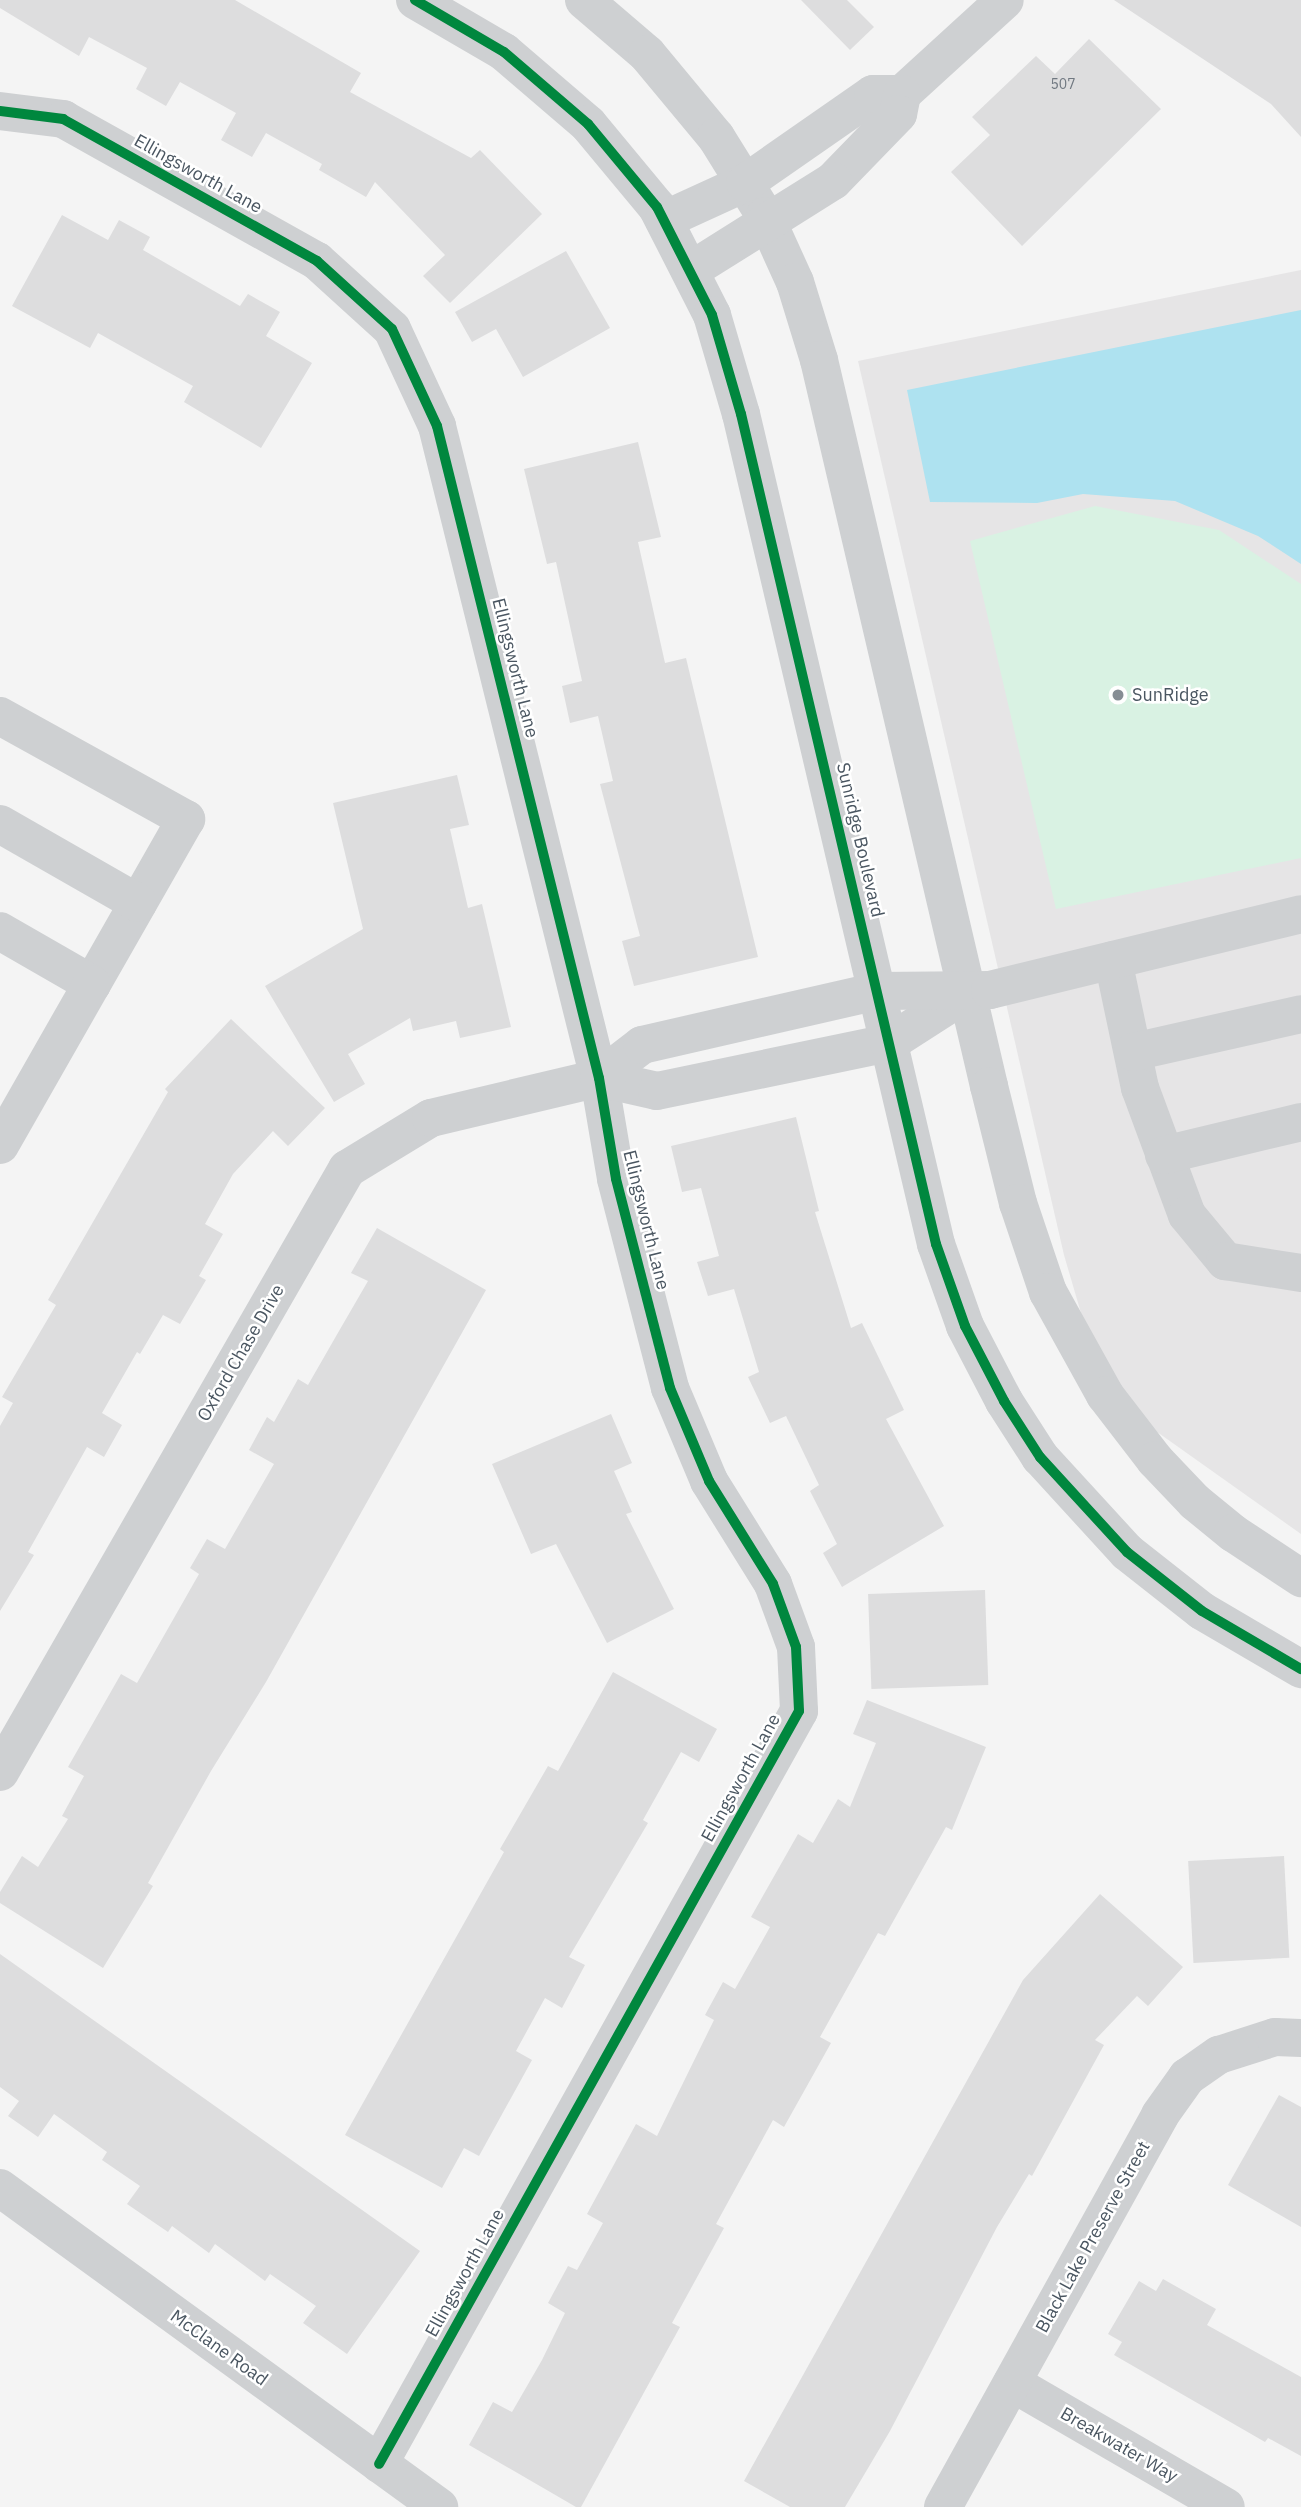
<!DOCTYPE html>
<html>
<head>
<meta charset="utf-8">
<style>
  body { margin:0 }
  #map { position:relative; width:1301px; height:2507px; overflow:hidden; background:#f4f4f4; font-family:"IBM Plex Sans",sans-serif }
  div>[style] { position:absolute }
  .education>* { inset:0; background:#e6e5e6 }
  .green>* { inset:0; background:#d9f2e3 }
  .water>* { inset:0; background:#aee2f0 }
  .building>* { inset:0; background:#ddddde; transform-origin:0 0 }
  .minor>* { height:38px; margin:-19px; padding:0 19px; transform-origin:19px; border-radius:19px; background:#ced0d2 }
  .cycleway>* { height:10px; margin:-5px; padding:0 5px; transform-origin:5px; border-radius:5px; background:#00873e }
  .dots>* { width:19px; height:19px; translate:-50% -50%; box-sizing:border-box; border:4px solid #fff; border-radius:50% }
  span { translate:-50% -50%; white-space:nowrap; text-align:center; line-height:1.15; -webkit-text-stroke:5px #fff; paint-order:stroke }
  .number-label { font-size:14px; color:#707881 }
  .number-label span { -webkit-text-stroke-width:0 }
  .street-label { font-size:18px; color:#4a5661 }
  .poi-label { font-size:18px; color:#4a5661 }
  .left { translate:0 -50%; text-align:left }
</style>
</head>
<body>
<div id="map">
  <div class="education">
    <i style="clip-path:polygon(1301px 270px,1301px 1534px,1105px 1395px,1064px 1255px,858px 361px)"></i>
  </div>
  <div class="green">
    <i style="clip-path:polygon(1095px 506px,1219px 530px,1301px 584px,1301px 858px,1056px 909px,970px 541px)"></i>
  </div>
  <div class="water">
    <i style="clip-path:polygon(1301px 310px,1301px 564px,1258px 536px,1175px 501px,1083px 494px,1037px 503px,930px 502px,907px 390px)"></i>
  </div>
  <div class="building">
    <i style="clip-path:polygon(0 0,235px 0,361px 73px,350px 92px,471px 158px,480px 150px,542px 214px,450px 303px,423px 276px,445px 255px,375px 182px,366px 197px,319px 170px,322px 164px,266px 133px,252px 157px,221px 140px,236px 113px,180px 82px,166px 106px,136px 89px,147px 68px,89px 37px,79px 56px,0 8px)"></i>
    <i style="clip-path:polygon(801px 0,847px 0,874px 27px,850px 50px)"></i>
    <i style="clip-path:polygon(1114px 0,1301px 0,1301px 137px,1271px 104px)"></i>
    <i style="clip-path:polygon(1089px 39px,1161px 109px,1022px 246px,951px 172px,990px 135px,972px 117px,1036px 56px,1055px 74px)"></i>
    <i style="clip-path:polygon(62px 215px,108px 240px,119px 220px,150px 237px,143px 250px,240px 306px,248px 294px,280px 312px,266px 336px,312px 363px,261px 448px,184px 402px,193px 386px,98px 333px,90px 348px,12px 306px)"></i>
    <i style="clip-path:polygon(566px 251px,610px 328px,523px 377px,496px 329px,472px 342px,455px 312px)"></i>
    <i style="clip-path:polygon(638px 442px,661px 537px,638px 542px,665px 663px,686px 658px,758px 957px,634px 986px,622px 941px,640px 936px,600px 784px,613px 781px,598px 716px,570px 723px,562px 686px,582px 681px,556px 562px,547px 564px,524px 469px)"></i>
    <i style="clip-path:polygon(457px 775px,469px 825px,450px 829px,468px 908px,482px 904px,511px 1027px,460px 1038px,456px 1021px,413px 1031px,410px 1018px,348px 1054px,365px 1084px,334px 1102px,265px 986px,363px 929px,333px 803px)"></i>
    <i style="clip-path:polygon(231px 1019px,325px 1108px,288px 1146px,273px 1131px,233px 1174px,205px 1224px,223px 1234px,199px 1276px,206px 1280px,180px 1324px,163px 1315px,140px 1354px,137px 1352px,102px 1413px,122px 1425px,104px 1457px,87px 1447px,28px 1552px,34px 1555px,0 1611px,0 1426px,13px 1403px,2px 1397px,56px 1305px,48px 1300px,168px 1092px,165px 1089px)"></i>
    <i style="clip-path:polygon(796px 1117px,819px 1211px,815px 1212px,851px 1328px,862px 1323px,904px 1410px,886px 1419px,944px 1526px,842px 1587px,823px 1553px,837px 1544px,810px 1491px,819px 1485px,786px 1416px,770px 1423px,748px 1377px,759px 1372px,734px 1289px,708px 1296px,697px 1262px,719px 1256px,701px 1188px,682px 1192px,671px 1146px)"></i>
    <i style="clip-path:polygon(377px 1228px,486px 1290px,266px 1682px,211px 1771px,148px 1883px,153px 1886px,103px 1968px,0 1903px,0 1892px,22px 1856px,38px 1867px,68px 1819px,62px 1816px,84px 1776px,68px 1767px,121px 1674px,137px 1683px,199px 1574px,190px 1568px,207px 1539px,225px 1549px,274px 1464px,249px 1450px,267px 1417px,274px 1422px,298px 1379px,308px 1385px,339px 1331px,368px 1281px,351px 1273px)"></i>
    <i style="clip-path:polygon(611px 1414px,632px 1463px,614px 1471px,632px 1512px,626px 1514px,674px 1609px,607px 1643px,556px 1544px,531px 1554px,492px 1464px)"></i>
    <i style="left:985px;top:1590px;width:95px;height:117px;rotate:88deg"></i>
    <i style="clip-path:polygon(613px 1672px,717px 1729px,699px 1762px,681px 1752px,643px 1820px,648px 1823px,569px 1957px,585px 1965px,562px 2008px,545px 1998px,516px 2051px,532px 2060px,479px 2156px,464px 2148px,442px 2188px,345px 2135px,504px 1852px,500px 1849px,548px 1766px,558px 1771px)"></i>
    <i style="clip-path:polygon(867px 1700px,986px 1747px,952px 1830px,946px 1827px,885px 1936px,878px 1933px,820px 2037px,831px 2043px,784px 2127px,773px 2120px,716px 2224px,724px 2228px,672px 2323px,680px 2327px,581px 2507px,576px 2507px,469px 2445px,493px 2402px,512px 2412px,542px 2360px,565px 2313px,548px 2303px,568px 2266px,577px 2270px,603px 2223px,587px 2214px,636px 2124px,657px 2136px,714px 2020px,705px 2015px,723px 1982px,735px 1989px,770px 1927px,751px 1917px,798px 1834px,813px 1843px,838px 1799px,850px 1807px,876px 1743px,853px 1734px)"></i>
    <i style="left:1284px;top:1856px;width:102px;height:96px;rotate:87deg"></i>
    <i style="clip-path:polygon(1100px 1894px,1183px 1967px,1148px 2006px,1137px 1996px,1095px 2040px,1104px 2045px,1032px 2176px,1029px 2174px,997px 2227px,890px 2431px,845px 2507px,790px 2507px,744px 2481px,1023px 1980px)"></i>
    <i style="clip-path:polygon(0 1954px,420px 2251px,347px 2354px,303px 2323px,316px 2306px,270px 2274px,265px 2281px,215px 2244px,209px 2253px,172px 2226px,168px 2232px,127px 2204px,140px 2186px,102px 2160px,107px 2152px,54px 2114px,38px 2137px,8px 2116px,19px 2101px,0 2087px)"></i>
    <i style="clip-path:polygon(1279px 2095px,1301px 2107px,1301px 2227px,1228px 2185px)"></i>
    <i style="clip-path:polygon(1163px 2279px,1216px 2309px,1207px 2325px,1301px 2377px,1301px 2456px,1268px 2438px,1265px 2442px,1114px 2355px,1122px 2342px,1108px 2334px,1139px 2281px,1156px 2291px)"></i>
  </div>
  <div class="minor">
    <i style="left:415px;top:0;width:103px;rotate:30.3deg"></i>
    <i style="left:504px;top:52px;width:111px;rotate:40.6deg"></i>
    <i style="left:588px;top:124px;width:108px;rotate:50.3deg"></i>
    <i style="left:657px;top:207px;width:121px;rotate:63deg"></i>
    <i style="left:712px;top:315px;width:103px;rotate:73.7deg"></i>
    <i style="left:741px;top:414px;width:853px;rotate:76.78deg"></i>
    <i style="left:936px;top:1244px;width:87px;rotate:70.5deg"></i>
    <i style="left:965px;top:1326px;width:85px;rotate:62.5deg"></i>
    <i style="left:1004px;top:1401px;width:67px;rotate:57.3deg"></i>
    <i style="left:1040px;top:1457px;width:129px;rotate:47.5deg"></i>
    <i style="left:1127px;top:1552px;width:95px;rotate:38.2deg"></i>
    <i style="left:1202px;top:1611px;width:115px;rotate:30.4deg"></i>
    <i style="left:584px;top:0;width:83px;rotate:40.6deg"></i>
    <i style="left:647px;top:54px;width:108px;rotate:50.3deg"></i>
    <i style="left:716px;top:137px;width:93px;rotate:58.2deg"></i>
    <i style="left:765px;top:216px;width:72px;rotate:65.6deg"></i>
    <i style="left:795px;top:282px;width:82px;rotate:72.9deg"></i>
    <i style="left:819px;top:360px;width:746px;rotate:76.82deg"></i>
    <i style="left:989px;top:1086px;width:121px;rotate:76.1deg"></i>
    <i style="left:1018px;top:1203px;width:94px;rotate:71.4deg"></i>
    <i style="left:1048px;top:1292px;width:118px;rotate:61deg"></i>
    <i style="left:1105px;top:1395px;width:82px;rotate:52.4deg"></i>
    <i style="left:1155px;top:1460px;width:58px;rotate:46.4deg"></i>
    <i style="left:1195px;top:1502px;width:49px;rotate:39.2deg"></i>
    <i style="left:1233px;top:1533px;width:82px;rotate:33.5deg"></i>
    <i style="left:902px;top:94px;width:139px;rotate:-42.4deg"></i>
    <i style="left:0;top:111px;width:64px;rotate:7.2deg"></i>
    <i style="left:63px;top:119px;width:291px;rotate:29.2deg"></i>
    <i style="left:317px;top:261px;width:101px;rotate:42.2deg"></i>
    <i style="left:392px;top:329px;width:107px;rotate:65.1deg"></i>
    <i style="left:437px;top:426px;width:672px;rotate:76.05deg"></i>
    <i style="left:599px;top:1078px;width:102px;rotate:80.4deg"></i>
    <i style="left:616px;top:1179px;width:216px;rotate:75.5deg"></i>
    <i style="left:670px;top:1388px;width:101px;rotate:67.2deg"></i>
    <i style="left:709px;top:1481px;width:121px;rotate:58.1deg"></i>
    <i style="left:773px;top:1584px;width:67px;rotate:69.9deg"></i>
    <i style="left:796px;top:1647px;width:64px;rotate:87.3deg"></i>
    <i style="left:799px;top:1711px;width:862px;rotate:119.15deg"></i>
    <i style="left:664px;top:220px;width:89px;rotate:-24.6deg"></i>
    <i style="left:745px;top:183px;width:156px;rotate:-34.8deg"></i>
    <i style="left:873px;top:94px;width:29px"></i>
    <i style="left:902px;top:94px;width:20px;rotate:101deg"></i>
    <i style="left:898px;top:114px;width:93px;rotate:134.1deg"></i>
    <i style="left:833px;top:181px;width:168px;rotate:147.9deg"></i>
    <i style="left:0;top:716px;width:213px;rotate:29deg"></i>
    <i style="left:186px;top:819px;width:190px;rotate:119.7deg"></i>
    <i style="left:92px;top:984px;width:106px;rotate:-150.1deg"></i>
    <i style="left:0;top:824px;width:159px;rotate:29.8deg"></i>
    <i style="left:1113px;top:960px;width:131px;rotate:78.1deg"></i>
    <i style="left:1140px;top:1088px;width:135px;rotate:69.7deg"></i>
    <i style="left:1187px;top:1215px;width:60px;rotate:50.4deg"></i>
    <i style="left:1225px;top:1261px;width:77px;rotate:9deg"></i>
    <i style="left:1133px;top:1052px;width:172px;rotate:-12.7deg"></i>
    <i style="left:599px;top:1078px;width:59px;rotate:12.6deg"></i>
    <i style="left:657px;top:1091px;width:237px;rotate:-11.7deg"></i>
    <i style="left:889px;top:1043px;width:93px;rotate:-32.7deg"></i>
    <i style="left:0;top:1145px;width:185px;rotate:-60.3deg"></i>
    <i style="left:1164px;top:1155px;width:141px;rotate:-13.5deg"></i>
    <i style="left:0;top:1772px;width:696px;rotate:-60.08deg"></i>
    <i style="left:347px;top:1169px;width:98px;rotate:-31.3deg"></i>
    <i style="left:431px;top:1118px;width:173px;rotate:-13.4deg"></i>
    <i style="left:599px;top:1078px;width:54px;rotate:-37.5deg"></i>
    <i style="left:642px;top:1045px;width:241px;rotate:-12.9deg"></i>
    <i style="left:877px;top:991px;width:113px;rotate:-0.5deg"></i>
    <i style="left:990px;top:990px;width:320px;rotate:-13.7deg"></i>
    <i style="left:0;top:2188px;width:543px;rotate:36deg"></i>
    <i style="left:1012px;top:2383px;width:247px;rotate:30.1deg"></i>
    <i style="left:943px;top:2507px;width:448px;rotate:-61deg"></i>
    <i style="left:1160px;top:2115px;width:47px;rotate:-54.6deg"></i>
    <i style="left:1187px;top:2077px;width:39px;rotate:-35deg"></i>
    <i style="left:1219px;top:2055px;width:59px;rotate:-17.8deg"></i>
    <i style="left:1275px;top:2037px;width:26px;rotate:2deg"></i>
  </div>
  <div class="cycleway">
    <i style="left:415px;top:0;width:103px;rotate:30.3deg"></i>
    <i style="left:504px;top:52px;width:111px;rotate:40.6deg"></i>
    <i style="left:588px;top:124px;width:108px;rotate:50.3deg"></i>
    <i style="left:657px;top:207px;width:121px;rotate:63deg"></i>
    <i style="left:712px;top:315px;width:103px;rotate:73.7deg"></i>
    <i style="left:741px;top:414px;width:853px;rotate:76.78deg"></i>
    <i style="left:936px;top:1244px;width:87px;rotate:70.5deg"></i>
    <i style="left:965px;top:1326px;width:85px;rotate:62.5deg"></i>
    <i style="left:1004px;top:1401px;width:67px;rotate:57.3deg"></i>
    <i style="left:1040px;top:1457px;width:129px;rotate:47.5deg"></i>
    <i style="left:1127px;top:1552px;width:95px;rotate:38.2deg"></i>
    <i style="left:1202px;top:1611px;width:115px;rotate:30.4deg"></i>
    <i style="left:0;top:111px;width:64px;rotate:7.2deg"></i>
    <i style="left:63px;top:119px;width:291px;rotate:29.2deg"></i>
    <i style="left:317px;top:261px;width:101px;rotate:42.2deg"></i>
    <i style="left:392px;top:329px;width:107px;rotate:65.1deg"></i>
    <i style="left:437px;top:426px;width:672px;rotate:76.05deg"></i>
    <i style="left:599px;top:1078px;width:102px;rotate:80.4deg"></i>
    <i style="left:616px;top:1179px;width:216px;rotate:75.5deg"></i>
    <i style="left:670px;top:1388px;width:101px;rotate:67.2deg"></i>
    <i style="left:709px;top:1481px;width:121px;rotate:58.1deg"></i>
    <i style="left:773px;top:1584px;width:67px;rotate:69.9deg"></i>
    <i style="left:796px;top:1647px;width:64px;rotate:87.3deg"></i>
    <i style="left:799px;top:1711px;width:862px;rotate:119.15deg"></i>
  </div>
  <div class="dots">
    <i style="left:1118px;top:695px;background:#868d94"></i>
  </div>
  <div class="number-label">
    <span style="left:1063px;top:84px">507</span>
  </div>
  <div class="street-label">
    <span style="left:198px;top:174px;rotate:29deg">Ellingsworth Lane</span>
    <span style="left:515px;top:668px;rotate:76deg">Ellingsworth Lane</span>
    <span style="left:860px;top:840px;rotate:77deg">Sunridge Boulevard</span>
    <span style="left:646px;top:1220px;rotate:76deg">Ellingsworth Lane</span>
    <span style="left:241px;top:1353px;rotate:-60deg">Oxford Chase Drive</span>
    <span style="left:741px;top:1778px;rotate:-61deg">Ellingsworth Lane</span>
    <span style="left:1093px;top:2237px;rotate:-61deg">Black Lake Preserve Street</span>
    <span style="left:465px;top:2273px;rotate:-61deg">Ellingsworth Lane</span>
    <span style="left:219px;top:2348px;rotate:36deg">McClane Road</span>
    <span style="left:1119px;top:2445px;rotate:30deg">Breakwater Way</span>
  </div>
  <div class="poi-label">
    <span class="left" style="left:1132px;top:695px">SunRidge</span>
  </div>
</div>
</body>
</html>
